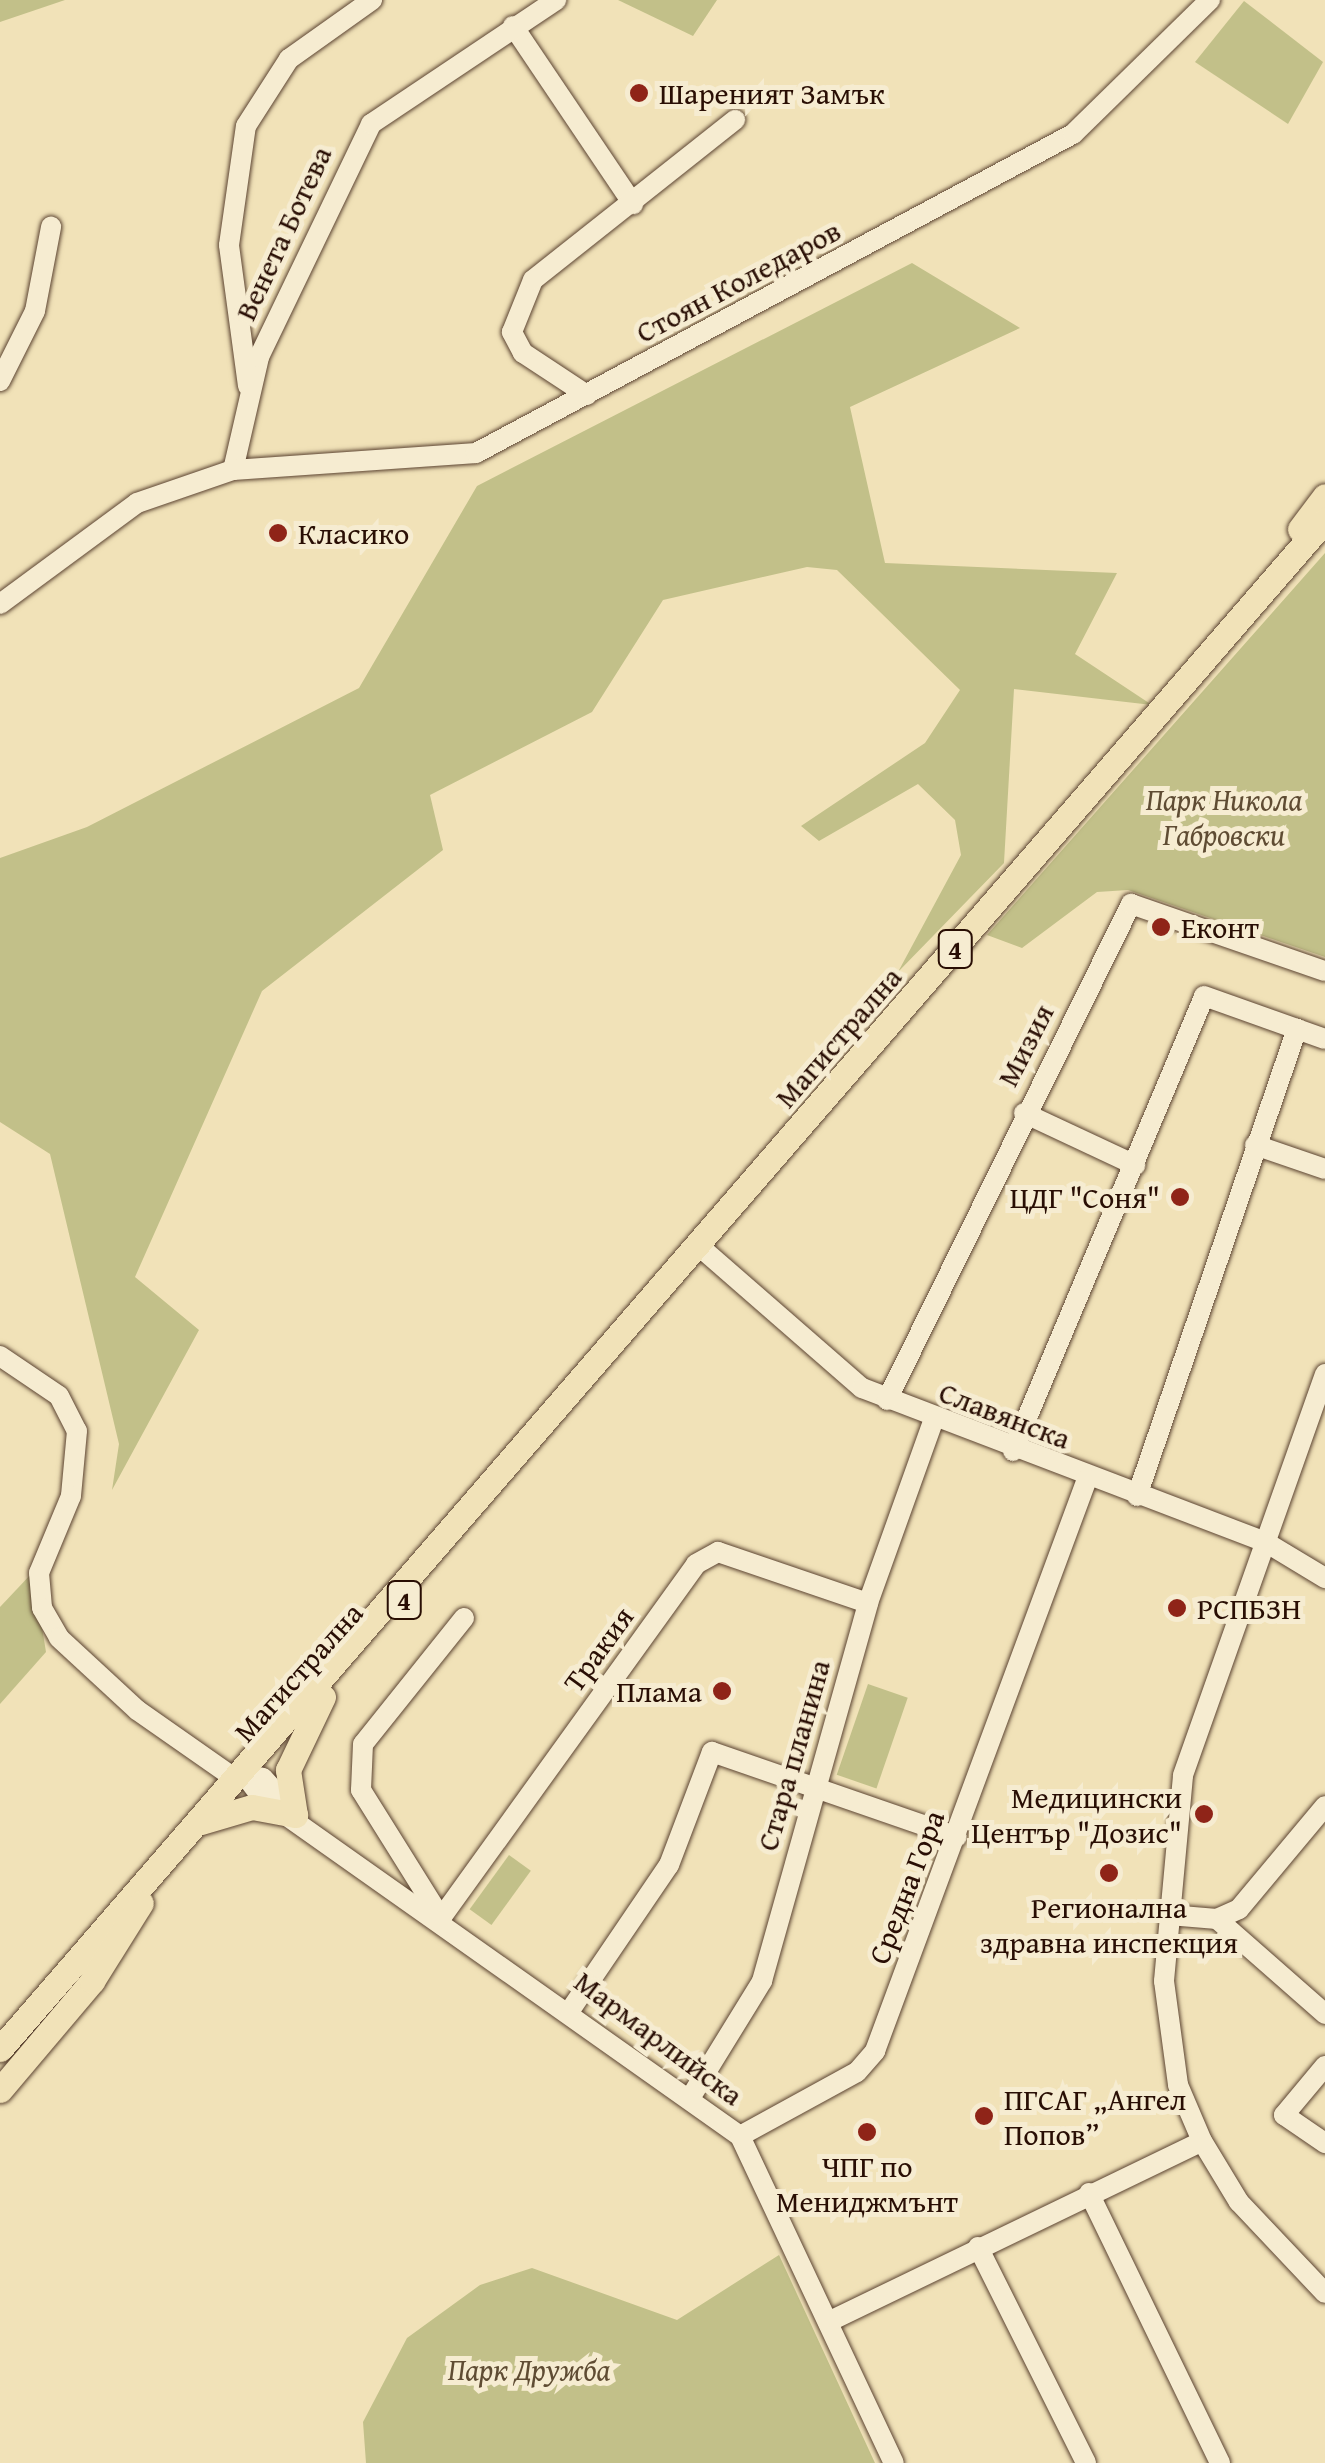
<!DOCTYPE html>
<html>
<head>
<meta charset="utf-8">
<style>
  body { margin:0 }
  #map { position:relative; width:1325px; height:2463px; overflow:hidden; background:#f1e2b8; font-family:"Gentium Book Plus",serif }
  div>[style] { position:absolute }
  .green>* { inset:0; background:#c2c089; transform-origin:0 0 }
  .roads { filter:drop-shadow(0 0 2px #5b4331) drop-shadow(0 0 2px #5b4331) }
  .minor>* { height:20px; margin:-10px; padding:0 10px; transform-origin:10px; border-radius:10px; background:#f6ecd1 }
  .major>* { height:25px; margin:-12.5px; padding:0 12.5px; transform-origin:12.5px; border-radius:12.5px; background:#f1e2b8 }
  .dots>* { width:28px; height:28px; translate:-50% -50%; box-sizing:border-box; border:5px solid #f6ecd1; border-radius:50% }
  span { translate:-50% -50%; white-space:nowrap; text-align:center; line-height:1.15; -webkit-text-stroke:10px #f6ecd1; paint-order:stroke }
  .shield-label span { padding:2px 8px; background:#f6ecd1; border:2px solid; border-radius:8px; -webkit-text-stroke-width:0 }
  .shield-label { font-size:28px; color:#290e04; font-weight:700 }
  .poi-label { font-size:30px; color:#290e04 }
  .left { translate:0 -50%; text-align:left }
  .right { translate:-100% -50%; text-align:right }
  .street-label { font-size:30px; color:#290e04 }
  .park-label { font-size:30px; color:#5f4c33; font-style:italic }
</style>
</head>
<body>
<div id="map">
  <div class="green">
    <i style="clip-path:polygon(0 0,65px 0,0 22px)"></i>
    <i style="clip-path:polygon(618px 0,717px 0,693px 36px)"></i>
    <i style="clip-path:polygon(1244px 1px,1323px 62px,1288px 124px,1195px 62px)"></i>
    <i style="clip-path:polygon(912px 263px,1020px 328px,850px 407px,885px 563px,1117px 573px,1075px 654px,1152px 705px,1014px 689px,1004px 863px,898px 972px,961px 855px,955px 820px,918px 784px,819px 841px,801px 826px,925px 743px,960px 690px,837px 570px,807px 567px,663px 600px,592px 712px,430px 795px,443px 850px,262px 991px,135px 1277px,199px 1330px,112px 1490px,119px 1444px,50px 1154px,0 1122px,0 858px,87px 827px,359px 688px,477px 486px)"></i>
    <i style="clip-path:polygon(1325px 553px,1325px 957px,1128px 890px,1097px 892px,1022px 948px,987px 935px)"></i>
    <i style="clip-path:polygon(33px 1572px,46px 1652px,0 1704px,0 1607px)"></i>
    <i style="left:868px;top:1684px;width:42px;height:96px;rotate:19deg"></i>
    <i style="left:509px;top:1855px;width:27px;height:67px;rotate:36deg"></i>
    <i style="clip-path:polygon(779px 2255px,875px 2463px,366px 2463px,363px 2422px,407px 2338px,480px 2285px,532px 2268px,677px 2320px)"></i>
  </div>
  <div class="roads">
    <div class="minor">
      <i style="left:513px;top:26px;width:215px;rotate:56deg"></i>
      <i style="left:0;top:381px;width:78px;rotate:-63.4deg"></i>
      <i style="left:35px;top:311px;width:86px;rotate:-79.2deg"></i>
      <i style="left:248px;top:386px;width:142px;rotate:-97.7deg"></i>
      <i style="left:229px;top:245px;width:120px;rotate:-81.9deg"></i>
      <i style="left:246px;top:126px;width:80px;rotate:-57.3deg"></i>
      <i style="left:289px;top:59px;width:102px;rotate:-35.4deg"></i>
      <i style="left:587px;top:395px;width:77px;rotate:-146.7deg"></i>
      <i style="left:523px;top:353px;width:24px;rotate:-118deg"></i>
      <i style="left:512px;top:332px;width:56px;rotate:-68deg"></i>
      <i style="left:533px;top:280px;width:258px;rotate:-38.4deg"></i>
      <i style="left:233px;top:470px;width:116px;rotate:-77deg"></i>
      <i style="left:259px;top:357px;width:259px;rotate:-64.3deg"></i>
      <i style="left:371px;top:124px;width:223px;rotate:-33.8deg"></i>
      <i style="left:0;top:604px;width:170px;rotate:-36.4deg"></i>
      <i style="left:137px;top:503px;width:102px;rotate:-19deg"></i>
      <i style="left:233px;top:470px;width:244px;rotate:-4deg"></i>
      <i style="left:476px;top:453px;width:677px;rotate:-28.12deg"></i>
      <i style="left:1073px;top:134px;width:192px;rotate:-44.4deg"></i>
      <i style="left:1024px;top:1113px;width:123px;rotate:25.1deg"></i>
      <i style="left:1255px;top:1145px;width:74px;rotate:18.9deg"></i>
      <i style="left:699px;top:1246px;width:216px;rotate:41.1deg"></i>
      <i style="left:862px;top:1388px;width:434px;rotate:20.9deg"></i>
      <i style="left:1267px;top:1543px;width:68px;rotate:31.1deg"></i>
      <i style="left:0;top:1356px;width:71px;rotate:34.1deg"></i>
      <i style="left:59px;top:1396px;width:39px;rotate:63deg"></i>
      <i style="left:77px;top:1431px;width:65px;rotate:95.3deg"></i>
      <i style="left:71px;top:1496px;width:83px;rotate:112.6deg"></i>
      <i style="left:39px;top:1573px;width:35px;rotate:85deg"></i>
      <i style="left:42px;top:1608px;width:34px;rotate:60deg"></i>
      <i style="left:59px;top:1638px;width:106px;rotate:42.7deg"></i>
      <i style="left:137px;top:1710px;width:118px;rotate:35deg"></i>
      <i style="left:1325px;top:1374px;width:426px;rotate:109.5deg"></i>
      <i style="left:1183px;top:1776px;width:206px;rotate:95.3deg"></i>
      <i style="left:1164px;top:1981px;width:105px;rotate:82.3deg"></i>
      <i style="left:1178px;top:2085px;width:61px;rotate:66.8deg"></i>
      <i style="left:1202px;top:2141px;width:71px;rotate:58.8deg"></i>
      <i style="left:1239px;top:2202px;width:125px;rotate:46.6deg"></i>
      <i style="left:887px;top:1400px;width:553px;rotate:-63.81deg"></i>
      <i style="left:1131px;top:904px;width:205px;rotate:19.1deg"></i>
      <i style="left:1013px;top:1451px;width:493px;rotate:-67.2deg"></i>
      <i style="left:1204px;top:996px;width:128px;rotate:19.6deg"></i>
      <i style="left:1137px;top:1496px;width:494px;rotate:-71.1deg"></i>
      <i style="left:464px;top:1618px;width:161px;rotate:128.7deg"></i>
      <i style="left:363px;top:1744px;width:46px;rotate:92.5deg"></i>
      <i style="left:361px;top:1790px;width:151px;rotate:58deg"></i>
      <i style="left:441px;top:1918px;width:436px;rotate:-54.2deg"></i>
      <i style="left:696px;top:1564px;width:25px;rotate:-29deg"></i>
      <i style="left:718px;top:1552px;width:158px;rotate:18.8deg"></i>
      <i style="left:251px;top:1758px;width:20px;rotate:101deg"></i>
      <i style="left:247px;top:1778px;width:26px;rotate:53deg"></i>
      <i style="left:263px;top:1799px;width:584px;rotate:35.24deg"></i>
      <i style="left:740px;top:2136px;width:361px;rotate:64.8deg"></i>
      <i style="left:238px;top:1773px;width:25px;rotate:11deg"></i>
      <i style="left:263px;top:1778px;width:42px;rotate:47.9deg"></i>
      <i style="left:1169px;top:1915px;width:48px;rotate:4.8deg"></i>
      <i style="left:1217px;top:1919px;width:24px;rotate:-24deg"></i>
      <i style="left:1239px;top:1909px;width:134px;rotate:-50.1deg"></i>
      <i style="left:1217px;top:1919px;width:144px;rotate:41.3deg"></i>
      <i style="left:571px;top:2009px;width:174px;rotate:-55.8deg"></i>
      <i style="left:669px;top:1865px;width:121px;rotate:-69.2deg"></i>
      <i style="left:712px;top:1752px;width:259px;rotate:19.1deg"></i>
      <i style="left:1325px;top:2066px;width:64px;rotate:129.9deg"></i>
      <i style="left:1284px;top:2115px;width:50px;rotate:34.3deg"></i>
      <i style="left:692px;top:2095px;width:134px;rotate:-58.4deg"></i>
      <i style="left:762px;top:1981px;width:393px;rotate:-74.3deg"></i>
      <i style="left:868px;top:1603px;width:193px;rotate:-70.3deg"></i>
      <i style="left:740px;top:2136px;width:133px;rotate:-28.7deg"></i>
      <i style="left:857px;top:2072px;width:28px;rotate:-49deg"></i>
      <i style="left:875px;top:2051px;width:610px;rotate:-69.66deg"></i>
      <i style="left:1089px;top:2193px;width:300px;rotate:64.1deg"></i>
      <i style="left:978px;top:2247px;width:241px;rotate:63.4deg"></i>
      <i style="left:828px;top:2322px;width:415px;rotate:-25.8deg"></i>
    </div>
    <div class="major">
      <i style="left:1300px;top:529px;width:41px;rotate:-52.9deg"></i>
      <i style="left:201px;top:1822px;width:53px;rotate:-16.4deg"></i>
      <i style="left:252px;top:1807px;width:44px;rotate:10.5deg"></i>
      <i style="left:295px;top:1815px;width:46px;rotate:-98.8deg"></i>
      <i style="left:288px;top:1770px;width:81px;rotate:-64.4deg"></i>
      <i style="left:0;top:2049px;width:2023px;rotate:-49.09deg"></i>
      <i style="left:0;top:2090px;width:143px;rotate:-49.8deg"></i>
      <i style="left:92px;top:1981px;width:92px;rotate:-57.9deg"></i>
    </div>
  </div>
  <div class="dots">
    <i style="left:639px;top:93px;background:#8f2418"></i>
    <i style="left:278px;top:533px;background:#8f2418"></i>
    <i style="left:1161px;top:927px;background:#8f2418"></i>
    <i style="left:1180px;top:1197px;background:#8f2418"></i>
    <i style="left:1177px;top:1608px;background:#8f2418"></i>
    <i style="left:722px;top:1691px;background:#8f2418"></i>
    <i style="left:1204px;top:1814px;background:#8f2418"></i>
    <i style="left:1109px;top:1873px;background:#8f2418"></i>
    <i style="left:984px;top:2116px;background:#8f2418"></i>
    <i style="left:867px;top:2132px;background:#8f2418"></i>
  </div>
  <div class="shield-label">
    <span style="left:955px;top:949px">4</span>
    <span style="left:404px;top:1600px">4</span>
  </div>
  <div class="poi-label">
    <span class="left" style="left:659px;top:93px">Шареният Замък</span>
    <span class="left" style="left:298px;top:533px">Класико</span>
    <span class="left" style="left:1181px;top:927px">Еконт</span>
    <span class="right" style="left:1160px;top:1197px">ЦДГ "Соня"</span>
    <span class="left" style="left:1197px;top:1608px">РСПБЗН</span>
    <span class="right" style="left:702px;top:1691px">Плама</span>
    <span class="right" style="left:1182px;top:1814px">Медицински<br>Център "Дозис"</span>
    <span style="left:1109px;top:1924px">Регионална<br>здравна инспекция</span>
    <span class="left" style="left:1004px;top:2116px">ПГСАГ „Ангел<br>Попов”</span>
    <span style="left:867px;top:2183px">ЧПГ по<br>Мениджмънт</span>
  </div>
  <div class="street-label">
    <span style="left:283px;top:233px;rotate:-65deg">Венета Ботева</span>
    <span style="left:738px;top:281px;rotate:-28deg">Стоян Коледаров</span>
    <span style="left:838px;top:1037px;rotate:-49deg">Магистрална</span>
    <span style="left:1025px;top:1045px;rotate:-63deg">Мизия</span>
    <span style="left:1005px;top:1415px;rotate:21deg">Славянска</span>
    <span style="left:598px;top:1649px;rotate:-54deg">Тракия</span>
    <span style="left:298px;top:1672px;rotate:-48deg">Магистрална</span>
    <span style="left:793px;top:1755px;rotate:-74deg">Стара планина</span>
    <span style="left:906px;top:1887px;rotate:-69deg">Средна Гора</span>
    <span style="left:659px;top:2038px;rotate:37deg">Мармарлийска</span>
  </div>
  <div class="park-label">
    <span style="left:1224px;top:816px">Парк Никола<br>Габровски</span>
    <span style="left:529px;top:2369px">Парк Дружба</span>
  </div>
</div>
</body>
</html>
